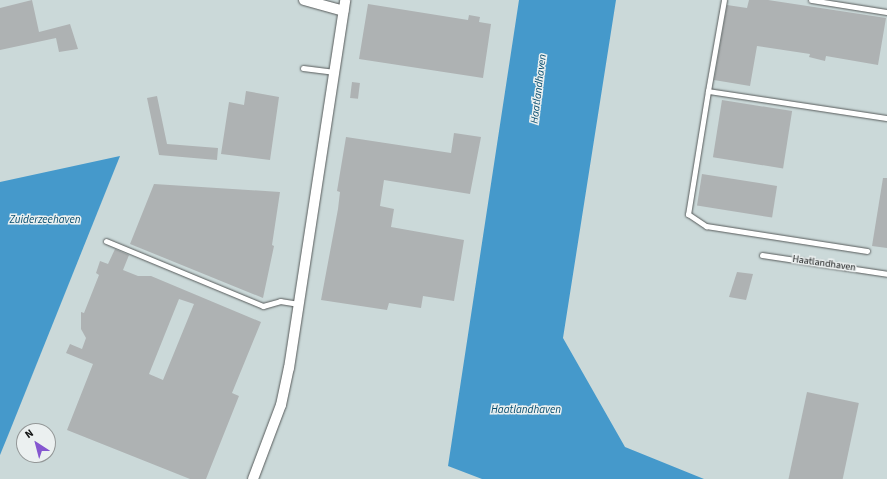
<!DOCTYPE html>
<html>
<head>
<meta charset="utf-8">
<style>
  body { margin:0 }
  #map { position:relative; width:887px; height:479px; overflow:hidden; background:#dee3e3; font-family:"Source Sans 3",sans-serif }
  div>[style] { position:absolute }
  .built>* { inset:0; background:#cbd9d9 }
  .water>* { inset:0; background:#4599cb }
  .building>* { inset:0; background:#aeb2b3; transform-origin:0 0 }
  .roads { filter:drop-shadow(0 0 1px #565a5a) drop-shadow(0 0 1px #565a5a) }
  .service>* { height:5px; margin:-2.5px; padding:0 2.5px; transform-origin:2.5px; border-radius:2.5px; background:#fff }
  .minor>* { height:10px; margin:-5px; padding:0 5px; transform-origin:5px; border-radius:5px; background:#fff }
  span { translate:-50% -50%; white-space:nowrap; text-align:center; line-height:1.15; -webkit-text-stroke:3px #ebf0f0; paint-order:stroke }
  .street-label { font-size:10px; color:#101212 }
  .water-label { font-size:11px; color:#054b6d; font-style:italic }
  .north { position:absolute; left:16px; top:423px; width:40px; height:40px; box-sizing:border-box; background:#ebf0f0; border:1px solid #939797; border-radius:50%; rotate:324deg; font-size:11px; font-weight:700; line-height:16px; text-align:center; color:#101212 }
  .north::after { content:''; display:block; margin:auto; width:14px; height:18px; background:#8557d0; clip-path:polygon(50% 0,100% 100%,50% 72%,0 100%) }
</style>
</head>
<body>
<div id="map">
  <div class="built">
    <i style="clip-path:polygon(evenodd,0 0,887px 0,887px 479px,0 479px,0 0,24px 431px,48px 431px,48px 455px,24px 455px,24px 431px)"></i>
  </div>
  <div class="water">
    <i style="clip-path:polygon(519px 0,616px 0,563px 338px,625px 447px,704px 479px,482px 479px,448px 466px)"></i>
    <i style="clip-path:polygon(120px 156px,9px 433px,0 455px,0 182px)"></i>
  </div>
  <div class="building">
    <i style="clip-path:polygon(32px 0,39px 32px,70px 24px,78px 49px,59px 52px,56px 38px,0 50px,0 8px)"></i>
    <i style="clip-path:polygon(749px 0,768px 0,886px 18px,878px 65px,826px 56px,825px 61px,809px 57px,810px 54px,757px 46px,750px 86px,714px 80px,727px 5px,747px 8px)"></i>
    <i style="clip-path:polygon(368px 4px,468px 20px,469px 15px,480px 17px,479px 22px,491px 24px,483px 78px,359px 59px)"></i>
    <i style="left:352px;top:82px;width:8px;height:16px;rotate:7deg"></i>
    <i style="clip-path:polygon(246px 91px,279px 97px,270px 160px,221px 154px,229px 102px,244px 105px)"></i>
    <i style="clip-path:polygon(157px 96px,167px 144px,218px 148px,217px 160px,159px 155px,147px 98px)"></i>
    <i style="left:722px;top:100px;width:71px;height:58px;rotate:9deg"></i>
    <i style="clip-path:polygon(454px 133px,481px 137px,470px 194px,384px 180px,380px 206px,394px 209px,391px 227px,464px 240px,454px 301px,423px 296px,421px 308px,389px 303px,387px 310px,321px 300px,338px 209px,340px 192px,337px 191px,346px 137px,451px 153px)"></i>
    <i style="left:702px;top:174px;width:76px;height:32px;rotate:9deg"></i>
    <i style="clip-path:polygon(883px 178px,887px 178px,887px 248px,872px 246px)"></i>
    <i style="clip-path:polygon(154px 184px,280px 192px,272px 245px,274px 246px,263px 298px,130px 244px)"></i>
    <i style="clip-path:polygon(evenodd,115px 249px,129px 255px,123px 270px,138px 276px,151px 276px,261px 322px,232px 393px,239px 396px,206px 479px,190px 479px,67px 430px,93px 364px,66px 353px,70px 344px,82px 349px,86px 338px,81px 329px,81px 312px,84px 313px,99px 275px,96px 273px,100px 261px,108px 264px,115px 249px,179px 299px,194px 304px,163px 380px,149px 374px,179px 299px)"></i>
    <i style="clip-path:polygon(737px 272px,753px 274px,746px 300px,729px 297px)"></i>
    <i style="left:807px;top:392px;width:53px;height:89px;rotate:12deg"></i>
  </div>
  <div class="roads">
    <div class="service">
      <i style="left:724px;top:0;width:92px;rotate:100deg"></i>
      <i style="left:708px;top:91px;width:181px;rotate:8.6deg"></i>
      <i style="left:811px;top:0;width:77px;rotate:9deg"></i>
      <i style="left:303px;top:68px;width:32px;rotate:7deg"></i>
      <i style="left:708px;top:91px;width:125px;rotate:99.2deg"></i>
      <i style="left:688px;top:214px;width:22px;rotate:34deg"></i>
      <i style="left:706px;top:226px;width:163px;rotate:8.8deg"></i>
      <i style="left:106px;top:241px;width:170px;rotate:22.5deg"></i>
      <i style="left:263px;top:306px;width:18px;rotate:-16deg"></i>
      <i style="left:280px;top:301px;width:19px;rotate:9deg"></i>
      <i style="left:762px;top:255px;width:126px;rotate:8.6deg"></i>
    </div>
    <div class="minor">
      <i style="left:304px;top:0;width:41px;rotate:15.4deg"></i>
      <i style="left:253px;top:479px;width:79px;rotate:-69.3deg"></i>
      <i style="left:281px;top:405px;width:38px;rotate:-78deg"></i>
      <i style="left:289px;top:368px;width:372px;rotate:-81.3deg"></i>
    </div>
  </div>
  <div class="street-label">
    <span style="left:824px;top:264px;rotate:8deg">Haatlandhaven</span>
  </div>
  <div class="water-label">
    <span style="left:539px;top:89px;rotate:-83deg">Haatlandhaven</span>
    <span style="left:45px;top:220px">Zuiderzeehaven</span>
    <span style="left:526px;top:410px">Haatlandhaven</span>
  </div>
  <div class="north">N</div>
</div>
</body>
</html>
